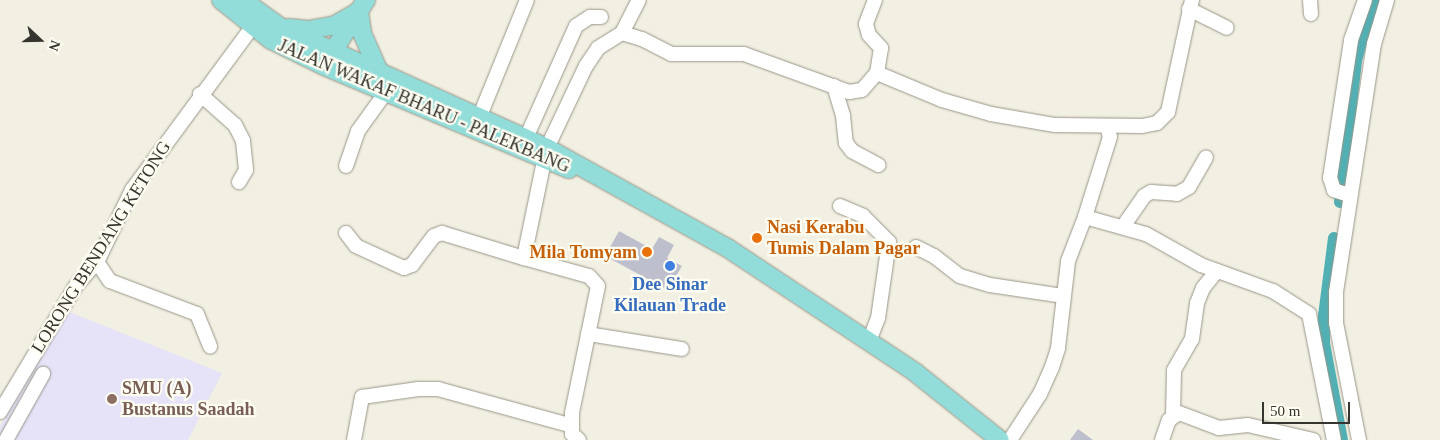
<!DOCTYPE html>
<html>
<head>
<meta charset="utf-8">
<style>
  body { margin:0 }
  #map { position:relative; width:1440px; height:440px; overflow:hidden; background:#f2f0e2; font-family:"Times New Roman",serif }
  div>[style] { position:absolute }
  .education>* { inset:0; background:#e6e2f8 }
  .canal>* { height:12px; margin:-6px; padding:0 6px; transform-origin:6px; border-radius:6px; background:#51b0b4 }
  .building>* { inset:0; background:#bebfcc }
  .roads { filter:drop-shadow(0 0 1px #989689) drop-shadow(0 0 1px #989689) }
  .minor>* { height:14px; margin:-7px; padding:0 7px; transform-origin:7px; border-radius:7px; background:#fff }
  .major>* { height:18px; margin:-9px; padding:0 9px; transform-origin:9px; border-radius:9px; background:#92dcd9 }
  .dots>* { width:14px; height:14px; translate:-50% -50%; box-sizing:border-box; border:2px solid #fffdf2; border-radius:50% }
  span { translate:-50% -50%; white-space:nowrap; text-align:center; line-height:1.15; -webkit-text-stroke:4.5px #fffdf2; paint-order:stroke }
  .street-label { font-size:18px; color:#35342f }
  .food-label { font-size:18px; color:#c56008; font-weight:700 }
  .left { translate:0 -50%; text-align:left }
  .right { translate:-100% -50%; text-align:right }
  .shop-label { font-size:18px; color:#366cbe; font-weight:700 }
  .education-label { font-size:18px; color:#785e54; font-weight:700 }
  .north { position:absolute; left:15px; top:15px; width:50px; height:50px; -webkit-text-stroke:4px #fffdf2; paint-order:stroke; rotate:111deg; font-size:14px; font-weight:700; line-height:20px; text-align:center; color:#35342f }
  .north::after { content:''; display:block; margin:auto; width:18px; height:22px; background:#35342f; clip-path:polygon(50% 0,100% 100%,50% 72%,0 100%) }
  .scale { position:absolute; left:1262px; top:402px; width:88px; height:22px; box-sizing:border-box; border:2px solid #35342f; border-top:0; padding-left:6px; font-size:15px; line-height:18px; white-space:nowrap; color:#35342f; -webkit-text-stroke:4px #fffdf2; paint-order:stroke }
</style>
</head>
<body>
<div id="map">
  <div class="education">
    <i style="clip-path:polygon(67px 311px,222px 373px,188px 440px,0 440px,0 426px)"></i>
  </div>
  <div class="canal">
    <i style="left:1340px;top:202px;width:142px;rotate:-83.5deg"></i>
    <i style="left:1356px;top:61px;width:35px;rotate:-75deg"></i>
    <i style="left:1365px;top:27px;width:30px;rotate:-66deg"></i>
    <i style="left:1334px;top:238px;width:79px;rotate:97.3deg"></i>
    <i style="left:1324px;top:316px;width:27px;rotate:90deg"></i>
    <i style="left:1324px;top:343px;width:99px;rotate:79.5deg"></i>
  </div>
  <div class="building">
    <i style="clip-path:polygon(619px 231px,652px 249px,659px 237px,674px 245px,667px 258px,682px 266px,668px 290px,605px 256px)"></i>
    <i style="clip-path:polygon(1078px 429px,1093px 440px,1070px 440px)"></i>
  </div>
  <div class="roads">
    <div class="minor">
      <i style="left:875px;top:0;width:26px;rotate:111deg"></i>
      <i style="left:866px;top:24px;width:11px;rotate:75deg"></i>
      <i style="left:869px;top:35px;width:18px;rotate:47deg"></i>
      <i style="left:881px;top:48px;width:25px;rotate:99deg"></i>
      <i style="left:1310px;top:0;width:14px;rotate:86deg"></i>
      <i style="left:1189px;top:9px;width:42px;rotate:26.6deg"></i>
      <i style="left:622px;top:33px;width:21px;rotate:17deg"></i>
      <i style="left:642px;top:39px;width:33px;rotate:27deg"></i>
      <i style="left:671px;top:54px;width:73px"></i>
      <i style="left:744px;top:54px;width:112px;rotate:19.9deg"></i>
      <i style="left:849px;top:92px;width:13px;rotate:-9deg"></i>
      <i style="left:862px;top:90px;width:23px;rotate:-49deg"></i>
      <i style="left:877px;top:73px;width:70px;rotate:22.6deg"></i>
      <i style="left:942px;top:100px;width:51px;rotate:15.9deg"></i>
      <i style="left:991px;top:114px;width:65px;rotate:9.8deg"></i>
      <i style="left:1055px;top:125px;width:87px;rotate:0.7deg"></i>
      <i style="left:1142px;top:126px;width:15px;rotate:-11deg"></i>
      <i style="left:1157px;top:123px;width:16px;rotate:-45deg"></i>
      <i style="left:1168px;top:112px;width:115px;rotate:-77.9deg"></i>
      <i style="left:834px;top:86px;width:31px;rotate:73deg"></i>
      <i style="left:843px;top:116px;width:27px;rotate:84deg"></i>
      <i style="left:846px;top:143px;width:10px;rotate:53deg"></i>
      <i style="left:852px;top:151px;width:30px;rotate:28deg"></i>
      <i style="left:200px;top:94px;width:47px;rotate:41.5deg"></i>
      <i style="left:235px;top:125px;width:18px;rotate:63deg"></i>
      <i style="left:243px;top:141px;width:29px;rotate:84deg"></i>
      <i style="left:246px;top:170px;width:14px;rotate:120deg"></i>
      <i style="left:479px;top:118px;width:127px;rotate:-67.9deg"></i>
      <i style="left:1107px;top:126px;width:11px;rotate:75deg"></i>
      <i style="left:1110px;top:137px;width:84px;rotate:107.4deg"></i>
      <i style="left:1085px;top:217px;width:63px;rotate:15.6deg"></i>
      <i style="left:1146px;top:234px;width:63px;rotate:29.4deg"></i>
      <i style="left:1201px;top:265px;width:77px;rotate:19.9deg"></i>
      <i style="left:1273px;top:291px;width:43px;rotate:32.6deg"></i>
      <i style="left:1309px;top:314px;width:128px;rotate:78.8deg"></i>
      <i style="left:526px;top:138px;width:123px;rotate:-65.9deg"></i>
      <i style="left:576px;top:26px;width:17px;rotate:-33deg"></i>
      <i style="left:590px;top:17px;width:11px"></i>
      <i style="left:547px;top:148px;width:91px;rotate:-64.6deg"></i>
      <i style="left:586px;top:66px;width:22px;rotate:-56deg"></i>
      <i style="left:598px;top:48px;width:28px;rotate:-32deg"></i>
      <i style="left:622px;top:33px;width:37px;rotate:-63deg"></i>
      <i style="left:544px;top:161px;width:99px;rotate:101.7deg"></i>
      <i style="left:524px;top:258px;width:67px;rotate:15.5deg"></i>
      <i style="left:589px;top:276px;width:13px;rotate:48deg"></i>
      <i style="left:598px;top:286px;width:130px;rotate:101.6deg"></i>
      <i style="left:572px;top:413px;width:21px;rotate:90deg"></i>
      <i style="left:572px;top:434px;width:9px;rotate:41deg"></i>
      <i style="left:346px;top:166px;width:37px;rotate:-71deg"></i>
      <i style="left:358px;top:131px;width:48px;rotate:-54.3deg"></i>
      <i style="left:1349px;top:195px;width:16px;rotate:-162deg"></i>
      <i style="left:1334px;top:190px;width:13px;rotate:-108deg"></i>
      <i style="left:1330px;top:178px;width:140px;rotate:-81.3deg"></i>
      <i style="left:1351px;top:40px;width:42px;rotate:-70.7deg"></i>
      <i style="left:840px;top:206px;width:25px;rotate:23deg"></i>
      <i style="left:863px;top:216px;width:37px;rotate:45deg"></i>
      <i style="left:889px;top:242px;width:77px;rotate:98.2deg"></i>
      <i style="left:878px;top:318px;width:26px;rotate:111deg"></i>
      <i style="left:1124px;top:225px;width:35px;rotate:-55deg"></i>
      <i style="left:1144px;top:196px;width:8px;rotate:-30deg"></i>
      <i style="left:1151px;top:192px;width:26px;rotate:4deg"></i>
      <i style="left:1177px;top:194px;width:14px;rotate:-30deg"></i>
      <i style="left:1189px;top:187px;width:34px;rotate:-60deg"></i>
      <i style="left:346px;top:233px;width:16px;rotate:52deg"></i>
      <i style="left:356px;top:246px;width:53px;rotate:24.6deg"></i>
      <i style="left:404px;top:268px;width:9px;rotate:-21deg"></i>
      <i style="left:412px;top:265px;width:36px;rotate:-53deg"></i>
      <i style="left:434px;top:236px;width:9px;rotate:-21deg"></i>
      <i style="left:442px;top:233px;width:86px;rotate:17deg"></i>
      <i style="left:916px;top:247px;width:20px;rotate:27deg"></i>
      <i style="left:934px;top:256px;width:33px;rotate:38deg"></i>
      <i style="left:960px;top:276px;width:31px;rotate:17deg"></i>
      <i style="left:990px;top:285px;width:75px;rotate:8.5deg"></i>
      <i style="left:97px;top:262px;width:23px;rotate:56deg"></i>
      <i style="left:110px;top:281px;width:93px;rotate:20.8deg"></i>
      <i style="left:197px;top:314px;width:35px;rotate:68deg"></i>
      <i style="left:588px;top:334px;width:95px;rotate:9.1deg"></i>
      <i style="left:0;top:412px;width:146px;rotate:-59deg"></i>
      <i style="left:75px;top:287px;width:33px;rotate:-49deg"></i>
      <i style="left:97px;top:262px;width:80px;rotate:-64.1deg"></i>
      <i style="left:132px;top:190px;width:212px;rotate:-53.6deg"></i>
      <i style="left:1173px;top:415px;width:45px;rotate:-88.7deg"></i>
      <i style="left:1174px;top:370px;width:36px;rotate:-60deg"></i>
      <i style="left:1192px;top:339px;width:36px;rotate:-82deg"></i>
      <i style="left:1197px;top:303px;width:16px;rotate:-68deg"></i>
      <i style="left:1203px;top:288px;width:22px;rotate:-51deg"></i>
      <i style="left:6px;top:440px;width:76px;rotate:-60.7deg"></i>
      <i style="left:354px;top:440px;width:44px;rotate:-79.5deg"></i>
      <i style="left:362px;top:397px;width:57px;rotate:-8.1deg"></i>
      <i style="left:418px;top:389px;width:20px"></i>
      <i style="left:438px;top:389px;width:137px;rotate:15.3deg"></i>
      <i style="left:1010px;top:440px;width:55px;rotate:-56.9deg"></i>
      <i style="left:1040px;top:394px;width:30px;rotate:-66deg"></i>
      <i style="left:1052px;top:367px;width:20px;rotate:-72deg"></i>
      <i style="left:1058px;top:348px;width:88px;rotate:-83.4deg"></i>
      <i style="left:1068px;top:261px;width:47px;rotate:-68.9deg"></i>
      <i style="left:1162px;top:440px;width:21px;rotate:-71deg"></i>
      <i style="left:1169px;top:420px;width:12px;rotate:-35deg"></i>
      <i style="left:1179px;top:413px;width:43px;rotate:20.6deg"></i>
      <i style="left:1219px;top:428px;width:29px;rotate:-6deg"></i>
      <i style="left:1248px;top:425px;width:67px;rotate:13deg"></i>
      <i style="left:1359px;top:440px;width:119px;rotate:-101.1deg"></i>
      <i style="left:1336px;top:323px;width:31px;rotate:-90deg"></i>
      <i style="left:1336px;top:292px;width:251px;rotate:-81.3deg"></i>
      <i style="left:1374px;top:44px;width:46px;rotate:-73.5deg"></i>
    </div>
    <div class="major">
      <i style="left:221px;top:0;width:64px;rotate:38.7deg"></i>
      <i style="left:271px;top:40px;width:59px;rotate:26.1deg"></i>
      <i style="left:324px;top:66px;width:266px;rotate:22.8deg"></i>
      <i style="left:243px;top:0;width:46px;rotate:36.1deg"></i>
      <i style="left:280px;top:27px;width:293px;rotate:24.4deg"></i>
      <i style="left:547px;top:148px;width:208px;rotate:29deg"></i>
      <i style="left:729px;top:249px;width:224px;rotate:33.5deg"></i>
      <i style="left:916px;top:373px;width:107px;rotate:38.6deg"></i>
      <i style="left:359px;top:11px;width:22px;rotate:82deg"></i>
      <i style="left:362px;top:33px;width:45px;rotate:66.3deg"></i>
      <i style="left:289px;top:28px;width:19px;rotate:6deg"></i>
      <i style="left:308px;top:30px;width:27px;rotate:-10deg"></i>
      <i style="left:335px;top:25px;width:28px;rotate:-30deg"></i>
      <i style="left:326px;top:62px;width:74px;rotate:-57.2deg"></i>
    </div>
  </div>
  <div class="dots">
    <i style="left:757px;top:238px;background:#e8710a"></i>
    <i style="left:647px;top:252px;background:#e8710a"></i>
    <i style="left:670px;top:266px;background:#3f7fe0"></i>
    <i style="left:112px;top:399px;background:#8d6e63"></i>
  </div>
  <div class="street-label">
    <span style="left:424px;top:106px;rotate:23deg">JALAN WAKAF BHARU - PALEKBANG</span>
    <span style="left:101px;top:247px;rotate:-58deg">LORONG BENDANG KETONG</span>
  </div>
  <div class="food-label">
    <span class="left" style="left:767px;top:238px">Nasi Kerabu<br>Tumis Dalam Pagar</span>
    <span class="right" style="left:637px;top:252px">Mila Tomyam</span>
  </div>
  <div class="shop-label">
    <span style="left:670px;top:295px">Dee Sinar<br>Kilauan Trade</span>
  </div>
  <div class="education-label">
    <span class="left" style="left:122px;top:399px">SMU (A)<br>Bustanus Saadah</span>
  </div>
  <div class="north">N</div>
  <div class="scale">50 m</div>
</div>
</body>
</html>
